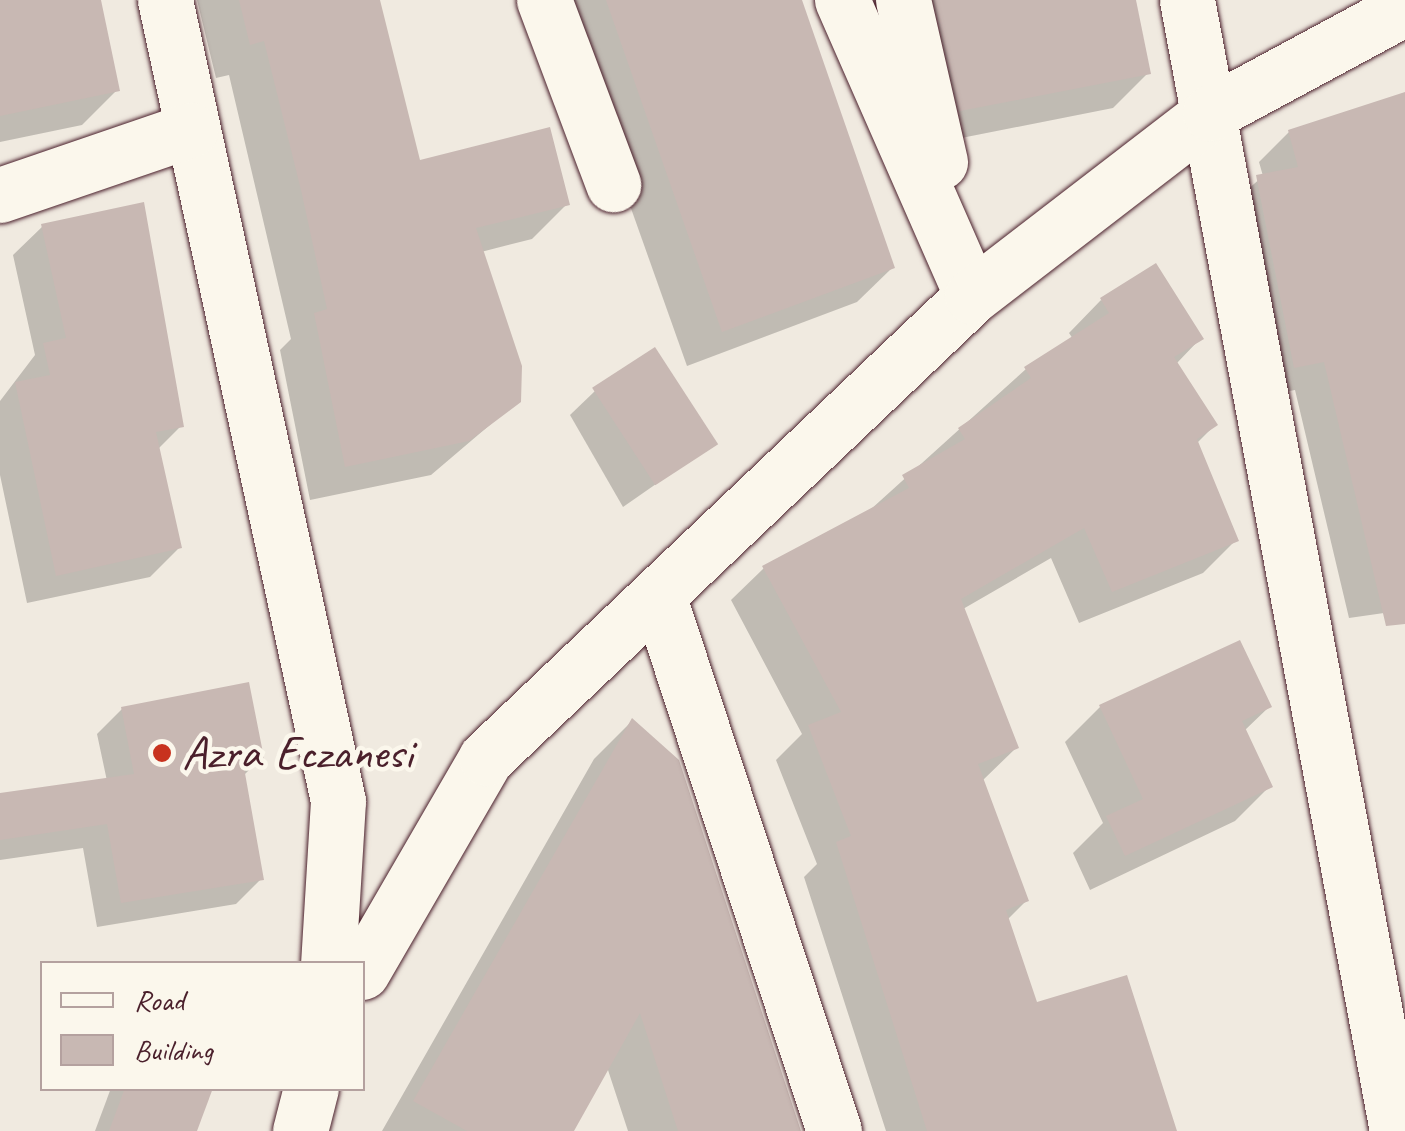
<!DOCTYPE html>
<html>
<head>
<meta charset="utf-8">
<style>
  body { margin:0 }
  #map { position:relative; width:1405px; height:1131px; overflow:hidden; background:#f0eae0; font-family:Caveat,sans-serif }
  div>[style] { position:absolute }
  .shadow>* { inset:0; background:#0003 }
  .building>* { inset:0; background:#c8b8b3; transform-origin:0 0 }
  .roads { filter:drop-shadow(0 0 2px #4a1f2b) drop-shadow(0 0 2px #4a1f2b) }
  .minor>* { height:55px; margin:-27.5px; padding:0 27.5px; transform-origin:27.5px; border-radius:27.5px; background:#fbf7ec }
  .tertiary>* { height:55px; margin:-27.5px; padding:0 27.5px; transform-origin:27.5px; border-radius:27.5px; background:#fbf7ec }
  .dots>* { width:28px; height:28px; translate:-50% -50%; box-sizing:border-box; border:5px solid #fbf7ec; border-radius:50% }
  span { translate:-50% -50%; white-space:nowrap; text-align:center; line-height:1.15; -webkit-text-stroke:9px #fbf7ec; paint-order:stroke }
  .poi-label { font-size:48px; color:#4a1f2b }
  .left { translate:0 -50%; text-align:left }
  .legend { position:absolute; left:40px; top:961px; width:325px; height:130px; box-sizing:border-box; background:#fbf7ec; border:2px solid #b4a19f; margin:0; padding:12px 18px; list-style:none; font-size:30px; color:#4a1f2b }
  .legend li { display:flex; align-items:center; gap:20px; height:50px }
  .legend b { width:50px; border:2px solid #b4a19f }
</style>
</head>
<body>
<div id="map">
  <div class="shadow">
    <i style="clip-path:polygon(0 0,98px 0,117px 90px,82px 125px,0 142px)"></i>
    <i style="clip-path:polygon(197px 0,379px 0,418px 163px,567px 204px,532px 239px,481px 252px,518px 401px,431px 475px,310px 500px,280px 350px,291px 339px,229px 75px,216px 78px)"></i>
    <i style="clip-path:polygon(557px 0,800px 0,892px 268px,857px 302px,687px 366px)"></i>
    <i style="clip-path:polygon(894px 0,1133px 0,1148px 73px,1113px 108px,926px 145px)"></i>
    <i style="clip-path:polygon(1405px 97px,1405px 610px,1349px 618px,1295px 390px,1264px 396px,1228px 207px,1263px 176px,1259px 162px,1289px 132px)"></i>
    <i style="clip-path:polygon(43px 226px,181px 426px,157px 450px,179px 548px,150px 577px,27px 603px,0 475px,0 401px,35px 355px,13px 255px)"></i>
    <i style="clip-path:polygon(1101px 300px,1200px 339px,1176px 364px,1215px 425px,1196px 444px,1236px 540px,1203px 573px,1079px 623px,1051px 558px,963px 609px,1016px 748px,982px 781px,1026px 901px,1007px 920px,1036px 1006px,1174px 1131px,886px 1131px,804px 877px,817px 864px,776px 760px,802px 734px,731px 600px,764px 568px,870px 510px,1026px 369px,1073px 339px,1069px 333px)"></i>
    <i style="clip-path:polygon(595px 391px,715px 443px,623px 507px,570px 415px)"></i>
    <i style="clip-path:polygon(1100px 707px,1269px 707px,1244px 731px,1270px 786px,1235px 821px,1090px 890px,1073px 853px,1103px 823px,1065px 742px)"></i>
    <i style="clip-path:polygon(122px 709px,261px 758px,243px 776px,261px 879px,236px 904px,97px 927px,83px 848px,0 860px,0 796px,107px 781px,97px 734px)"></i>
    <i style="clip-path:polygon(632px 721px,798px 1131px,628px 1131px,607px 1067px,571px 1131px,382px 1131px,594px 759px)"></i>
    <i style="clip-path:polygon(111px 1088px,210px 1088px,194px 1131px,95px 1131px)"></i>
  </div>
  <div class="building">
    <i style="clip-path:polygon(0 0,101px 0,120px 91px,0 116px)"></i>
    <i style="clip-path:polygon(239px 0,380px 0,420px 160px,550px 127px,570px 205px,476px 228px,522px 366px,521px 402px,469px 441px,345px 467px,314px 313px,327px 309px,301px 190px,264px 41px,250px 45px)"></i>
    <i style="clip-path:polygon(606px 0,802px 0,895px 268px,722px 332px)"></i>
    <i style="clip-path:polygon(935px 0,1136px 0,1151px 74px,960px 111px)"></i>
    <i style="clip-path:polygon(1405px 92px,1405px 624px,1386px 626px,1324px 362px,1294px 368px,1256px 175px,1298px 167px,1288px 130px)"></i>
    <i style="clip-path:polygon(144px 202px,184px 427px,156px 432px,182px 548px,56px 576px,15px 382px,50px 375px,43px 343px,66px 338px,41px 224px)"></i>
    <i style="clip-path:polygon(1156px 263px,1204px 339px,1174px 357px,1218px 425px,1197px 439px,1239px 541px,1112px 592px,1084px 528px,961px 599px,1019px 748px,978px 764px,1029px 901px,1006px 910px,1037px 1002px,1127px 975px,1177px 1131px,927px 1131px,836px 842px,851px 836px,808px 725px,841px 712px,762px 566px,909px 488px,902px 475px,965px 439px,958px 428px,1031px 378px,1024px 367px,1109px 313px,1100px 298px)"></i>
    <i style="left:655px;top:347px;width:116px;height:75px;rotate:57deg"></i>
    <i style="clip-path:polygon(1240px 640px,1272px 707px,1242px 721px,1273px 787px,1125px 856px,1106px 816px,1143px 799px,1099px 705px)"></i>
    <i style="clip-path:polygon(249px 682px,264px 758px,243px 762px,264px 880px,121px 903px,107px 824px,0 840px,0 793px,134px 774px,121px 707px)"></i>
    <i style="clip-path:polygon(632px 718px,679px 760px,801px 1131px,678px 1131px,640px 1013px,574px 1131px,467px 1131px,413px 1101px)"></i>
    <i style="clip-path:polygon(125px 1088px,213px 1088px,197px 1131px,109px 1131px)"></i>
  </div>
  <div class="roads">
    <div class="minor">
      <i style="left:165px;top:0;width:819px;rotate:77.81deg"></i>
      <i style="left:338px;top:801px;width:163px;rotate:93.5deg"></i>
      <i style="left:544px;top:0;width:197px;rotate:69.4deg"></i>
      <i style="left:842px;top:0;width:323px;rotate:66.3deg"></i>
      <i style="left:903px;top:0;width:166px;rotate:77.1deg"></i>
      <i style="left:1187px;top:0;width:1150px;rotate:79.48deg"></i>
      <i style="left:0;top:195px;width:201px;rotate:-18.9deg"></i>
      <i style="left:659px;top:598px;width:561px;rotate:71.82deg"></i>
    </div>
    <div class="tertiary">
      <i style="left:362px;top:972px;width:247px;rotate:-59.9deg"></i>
      <i style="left:486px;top:758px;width:671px;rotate:-43.55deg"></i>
      <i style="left:972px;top:296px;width:300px;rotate:-37.6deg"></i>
      <i style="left:1210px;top:113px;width:221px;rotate:-28.3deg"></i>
      <i style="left:300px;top:1131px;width:44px;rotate:-75.7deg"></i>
    </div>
  </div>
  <div class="dots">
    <i style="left:162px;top:753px;background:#c8321e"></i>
  </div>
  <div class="poi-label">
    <span class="left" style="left:182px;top:753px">Azra Eczanesi</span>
  </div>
  <ul class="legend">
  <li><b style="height:12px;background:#fbf7ec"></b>Road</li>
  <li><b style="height:28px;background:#c8b8b3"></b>Building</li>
  </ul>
</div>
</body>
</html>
